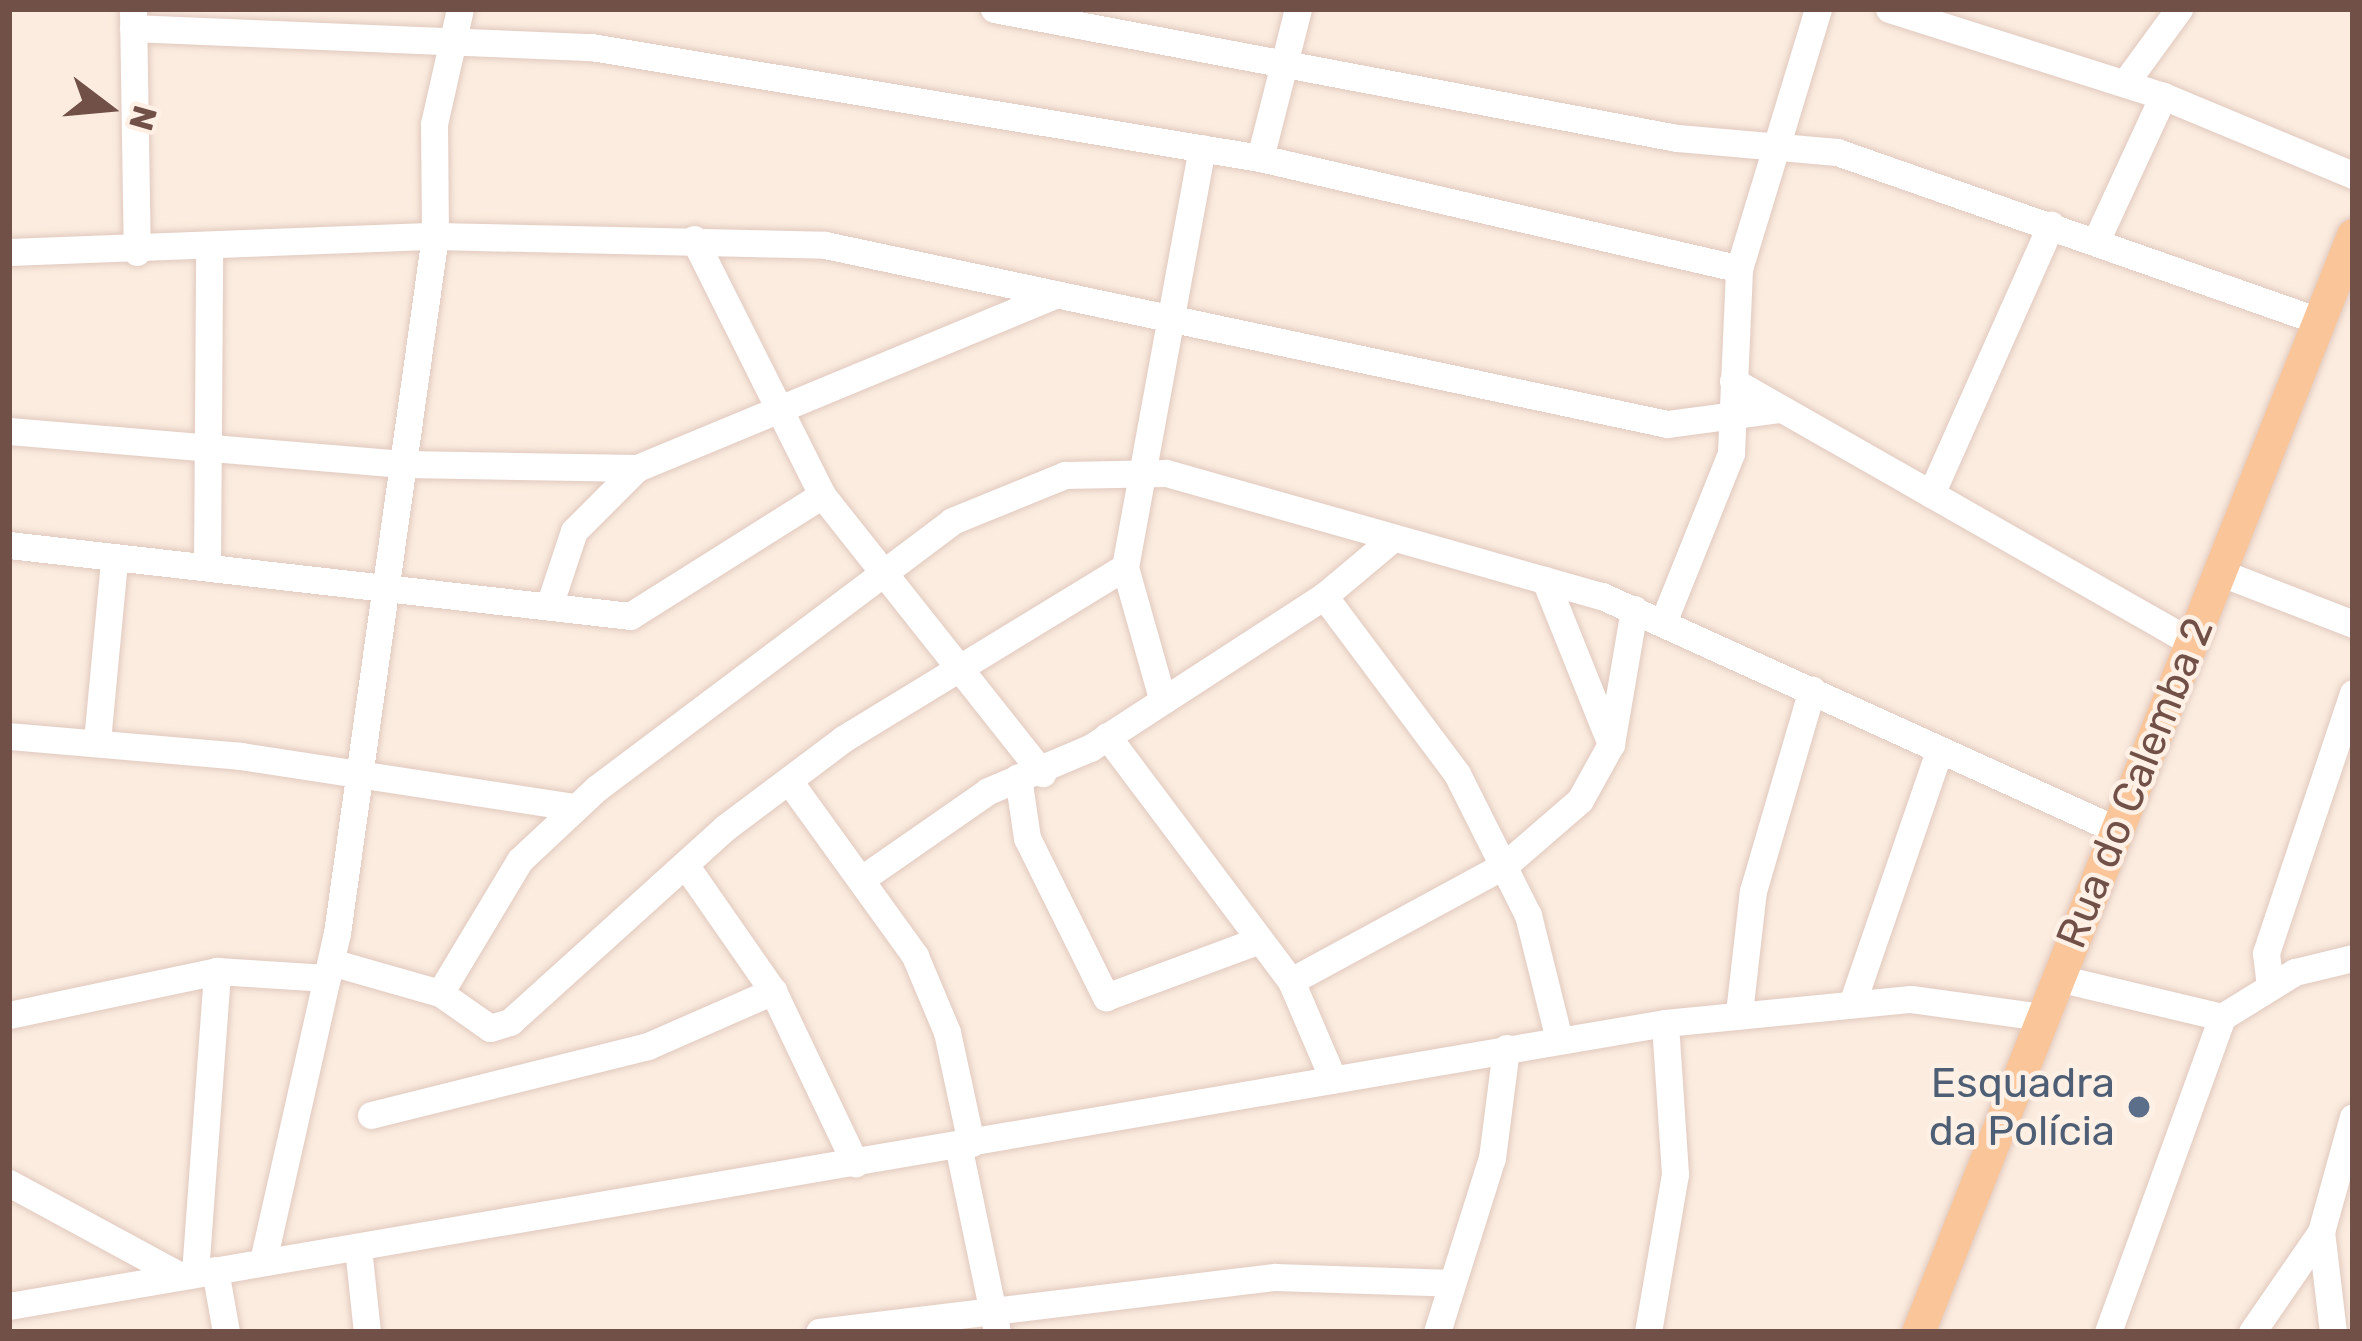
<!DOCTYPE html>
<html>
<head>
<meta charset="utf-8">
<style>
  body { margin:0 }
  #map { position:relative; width:2362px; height:1341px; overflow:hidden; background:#fbecdf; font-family:Rubik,sans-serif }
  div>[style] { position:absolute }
  .roads { filter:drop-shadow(0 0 3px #e1c9bf) drop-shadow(0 0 3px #e1c9bf) }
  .minor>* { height:27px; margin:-13.5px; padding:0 13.5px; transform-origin:13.5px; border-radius:13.5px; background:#fff }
  .major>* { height:33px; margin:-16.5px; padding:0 16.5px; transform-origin:16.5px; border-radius:16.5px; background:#fac598 }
  .dots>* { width:33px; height:33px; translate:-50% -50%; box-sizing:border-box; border:6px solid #fff0e5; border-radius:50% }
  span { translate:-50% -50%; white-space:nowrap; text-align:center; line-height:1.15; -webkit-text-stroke:9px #fff0e5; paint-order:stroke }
  .street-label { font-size:42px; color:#715048 }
  .service-label { font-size:42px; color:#4e5e75 }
  .right { translate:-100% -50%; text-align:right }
  .frame { position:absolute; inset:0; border:12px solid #715048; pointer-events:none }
  .north { position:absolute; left:48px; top:48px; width:120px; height:120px; -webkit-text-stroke:9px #fff0e5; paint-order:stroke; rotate:106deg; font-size:33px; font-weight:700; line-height:48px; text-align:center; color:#715048 }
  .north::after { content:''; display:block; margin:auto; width:42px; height:54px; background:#715048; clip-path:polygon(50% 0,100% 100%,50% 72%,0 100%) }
</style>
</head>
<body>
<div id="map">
  <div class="roads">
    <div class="minor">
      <i style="left:133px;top:9px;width:243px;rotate:89.1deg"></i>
      <i style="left:994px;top:9px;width:695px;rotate:10.7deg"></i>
      <i style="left:1677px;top:138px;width:161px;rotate:5deg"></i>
      <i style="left:1837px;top:152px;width:511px;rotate:19.32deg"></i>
      <i style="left:1889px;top:9px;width:287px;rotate:17.6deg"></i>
      <i style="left:2163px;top:96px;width:206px;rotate:22.6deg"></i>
      <i style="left:133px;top:28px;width:458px;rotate:2.4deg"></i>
      <i style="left:591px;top:47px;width:678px;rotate:9.42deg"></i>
      <i style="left:1260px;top:158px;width:492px;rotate:13deg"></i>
      <i style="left:2125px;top:83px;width:92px;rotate:-53.9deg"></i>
      <i style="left:1260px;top:158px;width:154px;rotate:-75.7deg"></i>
      <i style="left:694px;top:239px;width:286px;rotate:63.4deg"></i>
      <i style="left:822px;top:495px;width:355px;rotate:51.6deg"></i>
      <i style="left:2096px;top:241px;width:160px;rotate:-65.2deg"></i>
      <i style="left:9px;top:252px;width:426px;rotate:-2.2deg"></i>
      <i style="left:435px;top:236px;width:390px;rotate:1.3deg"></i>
      <i style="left:825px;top:245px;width:861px;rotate:12deg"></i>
      <i style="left:1667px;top:424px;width:114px;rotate:-7.6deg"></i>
      <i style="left:1733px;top:381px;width:527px;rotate:29.68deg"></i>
      <i style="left:9px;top:431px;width:398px;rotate:4.8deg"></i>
      <i style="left:406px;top:464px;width:231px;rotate:1deg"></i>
      <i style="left:1931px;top:494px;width:295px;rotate:-66deg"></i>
      <i style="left:9px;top:545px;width:625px;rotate:6.52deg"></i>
      <i style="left:630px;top:616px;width:227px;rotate:-32.2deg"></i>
      <i style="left:207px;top:565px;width:317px;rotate:-89.6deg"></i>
      <i style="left:2219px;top:572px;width:144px;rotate:21.2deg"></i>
      <i style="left:1545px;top:580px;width:177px;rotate:68.1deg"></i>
      <i style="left:1324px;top:596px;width:222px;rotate:53.2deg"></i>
      <i style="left:1457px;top:774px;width:158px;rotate:63.3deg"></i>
      <i style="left:1528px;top:915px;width:128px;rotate:76deg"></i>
      <i style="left:549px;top:606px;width:79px;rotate:-71.6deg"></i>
      <i style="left:574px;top:531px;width:89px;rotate:-45deg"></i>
      <i style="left:637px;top:468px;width:449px;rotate:-22.5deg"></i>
      <i style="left:1664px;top:620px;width:180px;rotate:-68.1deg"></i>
      <i style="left:1731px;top:453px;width:184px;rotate:-87.5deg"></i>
      <i style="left:1739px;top:269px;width:272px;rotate:-73.1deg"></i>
      <i style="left:1162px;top:698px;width:136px;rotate:-105.8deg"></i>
      <i style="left:1125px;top:567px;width:426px;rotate:-79.6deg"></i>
      <i style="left:9px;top:736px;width:232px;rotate:4.9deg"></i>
      <i style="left:240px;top:756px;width:338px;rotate:8.7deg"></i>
      <i style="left:1107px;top:736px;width:306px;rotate:53.1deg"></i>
      <i style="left:1291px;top:981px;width:107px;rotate:66.8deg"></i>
      <i style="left:97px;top:741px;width:181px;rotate:-84.6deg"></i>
      <i style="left:1018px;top:777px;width:62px;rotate:81.6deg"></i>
      <i style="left:1027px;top:838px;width:178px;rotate:63.6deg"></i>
      <i style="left:1106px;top:997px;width:163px;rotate:-20.4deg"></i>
      <i style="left:789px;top:781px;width:216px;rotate:54.2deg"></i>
      <i style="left:915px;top:956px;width:82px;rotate:67.2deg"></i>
      <i style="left:947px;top:1032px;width:114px;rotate:77.8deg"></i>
      <i style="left:686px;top:866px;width:152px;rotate:55.2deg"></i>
      <i style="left:773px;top:991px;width:191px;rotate:64.5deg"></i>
      <i style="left:863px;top:878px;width:152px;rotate:-34.8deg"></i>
      <i style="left:988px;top:791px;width:111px;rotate:-22.9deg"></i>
      <i style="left:1090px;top:748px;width:279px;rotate:-33deg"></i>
      <i style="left:1324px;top:596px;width:90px;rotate:-40deg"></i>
      <i style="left:331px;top:962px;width:113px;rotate:15.9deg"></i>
      <i style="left:440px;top:993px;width:61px;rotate:35deg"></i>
      <i style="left:490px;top:1028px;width:21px;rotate:-17deg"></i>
      <i style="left:510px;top:1022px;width:291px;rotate:-42.1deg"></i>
      <i style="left:726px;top:827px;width:146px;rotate:-36.9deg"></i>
      <i style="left:843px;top:739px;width:330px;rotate:-31.4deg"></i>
      <i style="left:2058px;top:978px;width:169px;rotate:13.4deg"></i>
      <i style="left:2222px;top:1017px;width:86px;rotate:-31.7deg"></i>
      <i style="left:2295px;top:972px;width:60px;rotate:-13.6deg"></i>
      <i style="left:1291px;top:981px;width:243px;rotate:-28.5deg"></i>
      <i style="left:1505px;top:865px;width:99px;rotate:-40.9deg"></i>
      <i style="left:1580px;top:800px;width:64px;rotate:-61deg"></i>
      <i style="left:1611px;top:744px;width:137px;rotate:-80.3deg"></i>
      <i style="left:2270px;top:986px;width:33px;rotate:-97deg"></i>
      <i style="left:2266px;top:953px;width:274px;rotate:-71.5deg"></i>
      <i style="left:440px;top:993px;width:155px;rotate:-59deg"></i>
      <i style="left:520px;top:860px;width:105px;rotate:-43.1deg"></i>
      <i style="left:597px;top:788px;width:444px;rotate:-36.9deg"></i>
      <i style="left:952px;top:521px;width:122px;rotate:-22.2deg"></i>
      <i style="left:1065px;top:475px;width:101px;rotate:-1.1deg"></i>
      <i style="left:1166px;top:473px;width:453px;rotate:15.8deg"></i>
      <i style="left:1602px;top:596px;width:566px;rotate:24.44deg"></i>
      <i style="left:1853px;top:1001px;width:261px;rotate:-71deg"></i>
      <i style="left:1739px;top:1013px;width:123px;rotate:-83.5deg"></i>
      <i style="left:1753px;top:891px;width:210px;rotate:-73.7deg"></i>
      <i style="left:9px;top:1015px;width:213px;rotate:-11.9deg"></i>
      <i style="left:217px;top:971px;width:110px;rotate:3.6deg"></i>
      <i style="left:371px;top:1115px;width:285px;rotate:-14deg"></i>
      <i style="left:648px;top:1046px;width:137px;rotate:-23.7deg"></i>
      <i style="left:958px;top:1145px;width:191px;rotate:78.2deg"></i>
      <i style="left:9px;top:1183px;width:195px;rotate:28.5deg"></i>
      <i style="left:358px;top:1248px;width:84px;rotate:83.9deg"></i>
      <i style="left:263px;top:1261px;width:336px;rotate:-77.3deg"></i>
      <i style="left:337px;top:933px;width:704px;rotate:-82deg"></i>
      <i style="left:435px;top:236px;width:112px;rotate:-90.5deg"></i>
      <i style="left:434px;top:124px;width:118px;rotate:-77.3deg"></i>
      <i style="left:215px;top:1270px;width:63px;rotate:79.9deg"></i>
      <i style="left:195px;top:1273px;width:303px;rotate:-85.8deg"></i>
      <i style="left:9px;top:1306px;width:1680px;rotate:-9.7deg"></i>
      <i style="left:1665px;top:1023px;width:247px;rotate:-5.6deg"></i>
      <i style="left:1911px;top:999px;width:133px;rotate:7.8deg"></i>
      <i style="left:819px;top:1332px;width:459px;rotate:-6.9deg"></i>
      <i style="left:1275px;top:1277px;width:177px;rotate:1.9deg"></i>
      <i style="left:1437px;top:1332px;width:182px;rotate:-72.5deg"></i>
      <i style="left:1492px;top:1158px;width:111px;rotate:-82.7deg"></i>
      <i style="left:1648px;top:1332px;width:160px;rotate:-80.3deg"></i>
      <i style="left:1675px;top:1174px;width:151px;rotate:-93.8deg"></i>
      <i style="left:2108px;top:1332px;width:335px;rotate:-70.1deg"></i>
      <i style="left:2252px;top:1332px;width:121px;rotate:-55.4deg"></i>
      <i style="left:2333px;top:1332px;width:101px;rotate:-96.8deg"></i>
      <i style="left:2321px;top:1232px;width:119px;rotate:-74.5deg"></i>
    </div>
    <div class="major">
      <i style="left:1918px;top:1332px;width:1180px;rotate:-68.37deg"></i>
    </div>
  </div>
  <div class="dots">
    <i style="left:2139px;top:1107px;background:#5c6f8a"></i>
  </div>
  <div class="street-label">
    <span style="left:2135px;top:783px;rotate:-68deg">Rua do Calemba 2</span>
  </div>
  <div class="service-label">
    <span class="right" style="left:2115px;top:1107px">Esquadra<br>da Polícia</span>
  </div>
  <div class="frame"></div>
  <div class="north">N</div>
</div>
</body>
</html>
